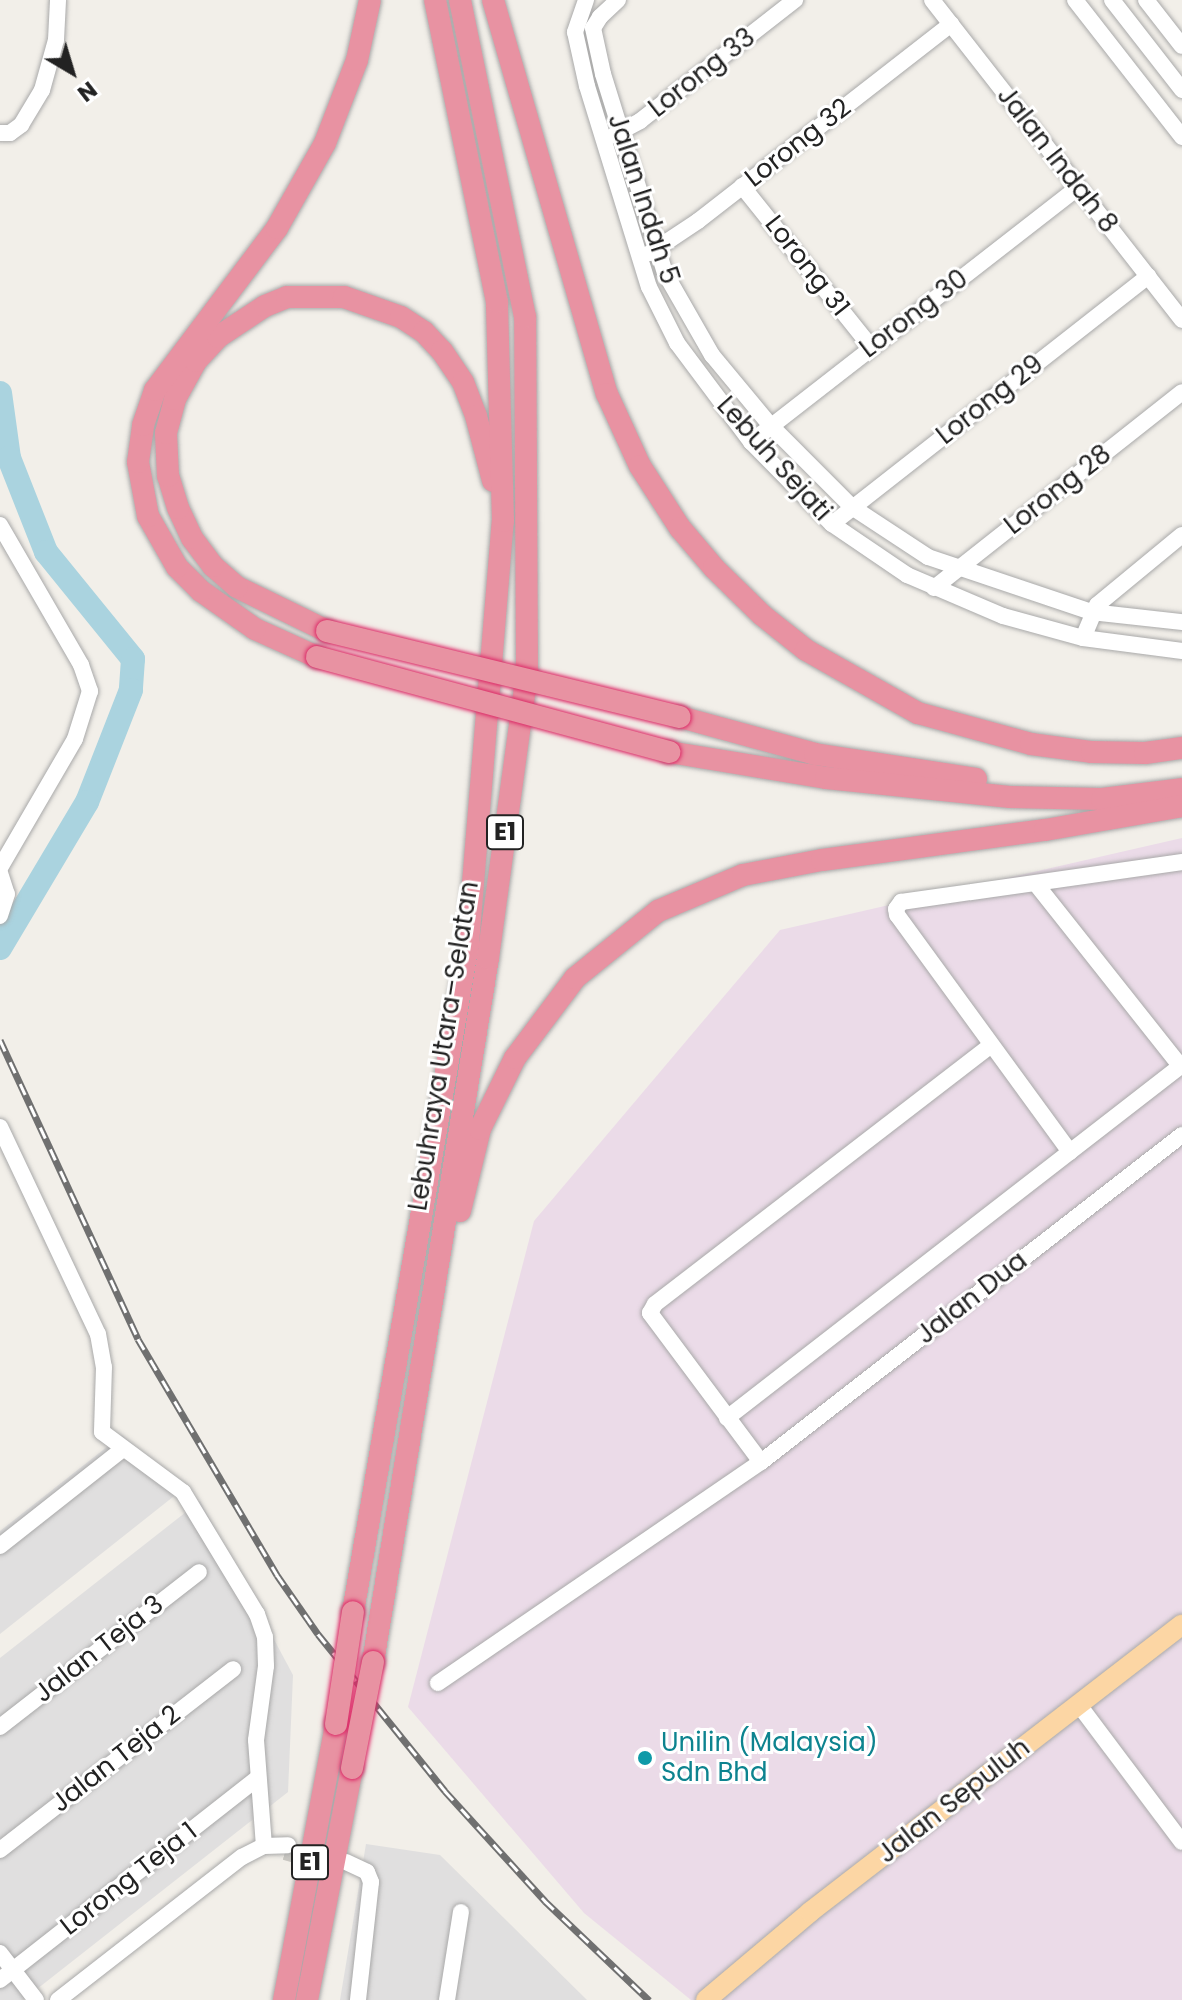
<!DOCTYPE html>
<html>
<head>
<meta charset="utf-8">
<style>
  body { margin:0 }
  #map { position:relative; width:1182px; height:2000px; overflow:hidden; background:#f2efe9; font-family:Poppins,sans-serif }
  div>[style] { position:absolute }
  .residential>* { inset:0; background:#e0dfdf }
  .industrial>* { inset:0; background:#ebdbe8 }
  .river>* { height:24px; margin:-12px; padding:0 12px; transform-origin:12px; border-radius:12px; background:#aad3df }
  .minor-tunnel>* { height:16px; margin-top:-8px; transform-origin:0; background:repeating-linear-gradient(90deg,#c8c6c1 0 16px,transparent 0 24px) }
  .roads { filter:drop-shadow(0 0 2px #a9a9a9) drop-shadow(0 0 2px #a9a9a9) }
  .minor>* { height:16px; margin:-8px; padding:0 8px; transform-origin:8px; border-radius:8px; background:#fff }
  .major>* { height:20px; margin:-10px; padding:0 10px; transform-origin:10px; border-radius:10px; background:#fcd6a4 }
  .highway>* { height:22px; margin:-11px; padding:0 11px; transform-origin:11px; border-radius:11px; background:#e892a2 }
  .rail>* { height:7px; margin-top:-3.5px; transform-origin:0; background:repeating-linear-gradient(90deg,#fff 0 12px,#707070 0 24px); box-sizing:border-box; border-block:2px solid #707070 }
  .bridges { filter:drop-shadow(0 0 2px #dc2a67) drop-shadow(0 0 2px #dc2a67) }
  .highway-bridge>* { height:22px; margin:-11px; padding:0 11px; transform-origin:11px; border-radius:11px; background:#e892a2 }
  .dots>* { width:22px; height:22px; translate:-50% -50%; box-sizing:border-box; border:4px solid #fff; border-radius:50% }
  span { translate:-50% -50%; white-space:nowrap; text-align:center; line-height:1.15; -webkit-text-stroke:6px #fff; paint-order:stroke }
  .shield-label span { padding:2px 6px; background:#fff; border:2px solid; border-radius:6px; -webkit-text-stroke-width:0 }
  .shield-label { font-size:24px; color:#222; font-weight:700 }
  .street-label { font-size:26px; color:#222 }
  .culture-label { font-size:26px; color:#0d838f }
  .left { translate:0 -50%; text-align:left }
  .north { position:absolute; left:32px; top:32px; width:80px; height:80px; -webkit-text-stroke:6px #fff; paint-order:stroke; rotate:142deg; font-size:22px; font-weight:700; line-height:32px; text-align:center; color:#222 }
  .north::after { content:''; display:block; margin:auto; width:28px; height:36px; background:#222; clip-path:polygon(50% 0,100% 100%,50% 72%,0 100%) }
</style>
</head>
<body>
<div id="map">
  <div class="residential">
    <i style="clip-path:polygon(122px 1435px,183px 1489px,0 1634px,0 1531px)"></i>
    <i style="clip-path:polygon(200px 1501px,293px 1675px,288px 1792px,23px 2000px,0 2000px,0 1658px)"></i>
    <i style="clip-path:polygon(366px 1844px,440px 1855px,587px 2000px,340px 2000px)"></i>
  </div>
  <div class="industrial">
    <i style="clip-path:polygon(1182px 838px,1182px 2000px,691px 2000px,584px 1913px,408px 1707px,534px 1221px,780px 930px)"></i>
  </div>
  <div class="river">
    <i style="left:0;top:393px;width:66px;rotate:82.1deg"></i>
    <i style="left:9px;top:458px;width:101px;rotate:68.5deg"></i>
    <i style="left:46px;top:552px;width:138px;rotate:50.9deg"></i>
    <i style="left:133px;top:659px;width:31px;rotate:94deg"></i>
    <i style="left:131px;top:690px;width:120px;rotate:111.4deg"></i>
    <i style="left:87px;top:802px;width:170px;rotate:120.8deg"></i>
  </div>
  <div class="minor-tunnel">
    <i style="left:285px;top:1852px;width:35px;rotate:16deg"></i>
  </div>
  <div class="roads">
    <div class="minor">
      <i style="left:586px;top:0;width:34px;rotate:109deg"></i>
      <i style="left:575px;top:32px;width:55px;rotate:77.5deg"></i>
      <i style="left:587px;top:86px;width:210px;rotate:72.9deg"></i>
      <i style="left:649px;top:287px;width:63px;rotate:63.4deg"></i>
      <i style="left:677px;top:343px;width:124px;rotate:53.2deg"></i>
      <i style="left:751px;top:442px;width:115px;rotate:45.4deg"></i>
      <i style="left:832px;top:524px;width:91px;rotate:34.2deg"></i>
      <i style="left:907px;top:575px;width:104px;rotate:23.1deg"></i>
      <i style="left:1003px;top:616px;width:83px;rotate:15.4deg"></i>
      <i style="left:1083px;top:638px;width:100px;rotate:7.5deg"></i>
      <i style="left:618px;top:0;width:25px;rotate:137deg"></i>
      <i style="left:600px;top:17px;width:13px;rotate:122deg"></i>
      <i style="left:593px;top:28px;width:47px;rotate:77.7deg"></i>
      <i style="left:603px;top:74px;width:208px;rotate:72.7deg"></i>
      <i style="left:665px;top:273px;width:95px;rotate:60.2deg"></i>
      <i style="left:712px;top:355px;width:92px;rotate:50.3deg"></i>
      <i style="left:771px;top:426px;width:115px;rotate:45deg"></i>
      <i style="left:852px;top:507px;width:91px;rotate:33.3deg"></i>
      <i style="left:928px;top:557px;width:172px;rotate:18.6deg"></i>
      <i style="left:1091px;top:612px;width:92px;rotate:6.3deg"></i>
      <i style="left:932px;top:0;width:406px;rotate:52deg"></i>
      <i style="left:1075px;top:0;width:174px;rotate:52deg"></i>
      <i style="left:1112px;top:0;width:114px;rotate:52.1deg"></i>
      <i style="left:1146px;top:0;width:58px;rotate:52deg"></i>
      <i style="left:0;top:133px;width:10px"></i>
      <i style="left:10px;top:133px;width:14px;rotate:-36deg"></i>
      <i style="left:21px;top:125px;width:41px;rotate:-59deg"></i>
      <i style="left:42px;top:90px;width:52px;rotate:-74.4deg"></i>
      <i style="left:56px;top:40px;width:40px;rotate:-87.1deg"></i>
      <i style="left:614px;top:135px;width:30px;rotate:-28deg"></i>
      <i style="left:640px;top:121px;width:197px;rotate:-38deg"></i>
      <i style="left:742px;top:186px;width:206px;rotate:51.3deg"></i>
      <i style="left:650px;top:253px;width:58px;rotate:-33.7deg"></i>
      <i style="left:698px;top:221px;width:321px;rotate:-37.9deg"></i>
      <i style="left:751px;top:442px;width:415px;rotate:-37.9deg"></i>
      <i style="left:832px;top:524px;width:402px;rotate:-38.1deg"></i>
      <i style="left:0;top:525px;width:162px;rotate:59.9deg"></i>
      <i style="left:81px;top:665px;width:28px;rotate:71deg"></i>
      <i style="left:90px;top:691px;width:50px;rotate:107.4deg"></i>
      <i style="left:75px;top:739px;width:149px;rotate:120.2deg"></i>
      <i style="left:934px;top:588px;width:316px;rotate:-38.3deg"></i>
      <i style="left:1083px;top:638px;width:36px;rotate:-67deg"></i>
      <i style="left:1097px;top:605px;width:110px;rotate:-39.5deg"></i>
      <i style="left:0;top:873px;width:22px;rotate:72deg"></i>
      <i style="left:7px;top:894px;width:23px;rotate:108deg"></i>
      <i style="left:1036px;top:884px;width:232px;rotate:51.6deg"></i>
      <i style="left:0;top:1127px;width:229px;rotate:64.7deg"></i>
      <i style="left:98px;top:1334px;width:34px;rotate:80deg"></i>
      <i style="left:104px;top:1367px;width:65px;rotate:91.8deg"></i>
      <i style="left:102px;top:1432px;width:101px;rotate:36.5deg"></i>
      <i style="left:183px;top:1492px;width:143px;rotate:58.8deg"></i>
      <i style="left:257px;top:1614px;width:24px;rotate:71deg"></i>
      <i style="left:265px;top:1637px;width:29px;rotate:88deg"></i>
      <i style="left:266px;top:1666px;width:75px;rotate:97.7deg"></i>
      <i style="left:256px;top:1740px;width:106px;rotate:85.7deg"></i>
      <i style="left:1070px;top:1152px;width:293px;rotate:-126.1deg"></i>
      <i style="left:897px;top:915px;width:6px;rotate:-99deg"></i>
      <i style="left:896px;top:909px;width:9px;rotate:-54deg"></i>
      <i style="left:901px;top:902px;width:284px;rotate:-8.1deg"></i>
      <i style="left:727px;top:1418px;width:576px;rotate:-37.81deg"></i>
      <i style="left:761px;top:1462px;width:186px;rotate:-126.7deg"></i>
      <i style="left:650px;top:1313px;width:10px;rotate:-61deg"></i>
      <i style="left:655px;top:1304px;width:424px;rotate:-37.6deg"></i>
      <i style="left:0;top:1546px;width:157px;rotate:-38.3deg"></i>
      <i style="left:438px;top:1683px;width:391px;rotate:-34.4deg"></i>
      <i style="left:761px;top:1462px;width:533px;rotate:-37.84deg"></i>
      <i style="left:1079px;top:1705px;width:171px;rotate:53.1deg"></i>
      <i style="left:0;top:1727px;width:252px;rotate:-37.9deg"></i>
      <i style="left:0;top:1850px;width:295px;rotate:-37.8deg"></i>
      <i style="left:346px;top:1862px;width:23px;rotate:25deg"></i>
      <i style="left:367px;top:1872px;width:11px;rotate:68deg"></i>
      <i style="left:371px;top:1882px;width:119px;rotate:96.3deg"></i>
      <i style="left:0;top:1953px;width:59px;rotate:52.5deg"></i>
      <i style="left:0;top:1980px;width:328px;rotate:-38.1deg"></i>
      <i style="left:58px;top:2000px;width:233px;rotate:-37.9deg"></i>
      <i style="left:242px;top:1857px;width:25px;rotate:-27deg"></i>
      <i style="left:264px;top:1846px;width:24px;rotate:-2deg"></i>
      <i style="left:447px;top:2000px;width:89px;rotate:-81deg"></i>
    </div>
    <div class="major">
      <i style="left:706px;top:2000px;width:136px;rotate:-40.2deg"></i>
      <i style="left:810px;top:1912px;width:470px;rotate:-37.7deg"></i>
    </div>
    <div class="highway">
      <i style="left:493px;top:0;width:410px;rotate:73.9deg"></i>
      <i style="left:607px;top:394px;width:79px;rotate:65.4deg"></i>
      <i style="left:640px;top:466px;width:74px;rotate:57.2deg"></i>
      <i style="left:680px;top:528px;width:52px;rotate:49.6deg"></i>
      <i style="left:714px;top:568px;width:67px;rotate:44.4deg"></i>
      <i style="left:762px;top:615px;width:56px;rotate:38.5deg"></i>
      <i style="left:806px;top:650px;width:129px;rotate:29.4deg"></i>
      <i style="left:918px;top:713px;width:117px;rotate:15.3deg"></i>
      <i style="left:1031px;top:744px;width:62px;rotate:7.5deg"></i>
      <i style="left:1092px;top:752px;width:53px;rotate:1.1deg"></i>
      <i style="left:1145px;top:753px;width:37px;rotate:-8deg"></i>
      <i style="left:327px;top:631px;width:100px;rotate:-153.9deg"></i>
      <i style="left:237px;top:587px;width:32px;rotate:-139deg"></i>
      <i style="left:213px;top:566px;width:35px;rotate:-127deg"></i>
      <i style="left:192px;top:538px;width:33px;rotate:-115deg"></i>
      <i style="left:178px;top:508px;width:34px;rotate:-107deg"></i>
      <i style="left:168px;top:476px;width:43px;rotate:-92.7deg"></i>
      <i style="left:166px;top:433px;width:35px;rotate:-75deg"></i>
      <i style="left:175px;top:399px;width:43px;rotate:-61.1deg"></i>
      <i style="left:196px;top:361px;width:33px;rotate:-47deg"></i>
      <i style="left:218px;top:337px;width:56px;rotate:-33.4deg"></i>
      <i style="left:265px;top:306px;width:24px;rotate:-22deg"></i>
      <i style="left:287px;top:297px;width:57px"></i>
      <i style="left:344px;top:297px;width:60px;rotate:19.3deg"></i>
      <i style="left:401px;top:317px;width:27px;rotate:33deg"></i>
      <i style="left:424px;top:332px;width:26px;rotate:47deg"></i>
      <i style="left:442px;top:351px;width:37px;rotate:56deg"></i>
      <i style="left:463px;top:382px;width:36px;rotate:69deg"></i>
      <i style="left:476px;top:416px;width:67px;rotate:75.3deg"></i>
      <i style="left:317px;top:657px;width:68px;rotate:-155.7deg"></i>
      <i style="left:255px;top:629px;width:66px;rotate:-144.9deg"></i>
      <i style="left:201px;top:591px;width:34px;rotate:-135deg"></i>
      <i style="left:177px;top:567px;width:59px;rotate:-119.6deg"></i>
      <i style="left:148px;top:516px;width:55px;rotate:-100.5deg"></i>
      <i style="left:138px;top:462px;width:37px;rotate:-82deg"></i>
      <i style="left:143px;top:425px;width:37px;rotate:-71deg"></i>
      <i style="left:155px;top:390px;width:203px;rotate:-53deg"></i>
      <i style="left:277px;top:228px;width:98px;rotate:-60.5deg"></i>
      <i style="left:325px;top:143px;width:89px;rotate:-68.9deg"></i>
      <i style="left:357px;top:60px;width:61px;rotate:-77.8deg"></i>
      <i style="left:680px;top:717px;width:140px;rotate:15.3deg"></i>
      <i style="left:815px;top:754px;width:163px;rotate:8.8deg"></i>
      <i style="left:669px;top:752px;width:159px;rotate:9.4deg"></i>
      <i style="left:826px;top:778px;width:185px;rotate:5.9deg"></i>
      <i style="left:1010px;top:797px;width:92px;rotate:1.2deg"></i>
      <i style="left:1102px;top:799px;width:81px;rotate:-7.1deg"></i>
      <i style="left:460px;top:1211px;width:84px;rotate:-76.3deg"></i>
      <i style="left:480px;top:1129px;width:79px;rotate:-63.8deg"></i>
      <i style="left:515px;top:1058px;width:100px;rotate:-53.1deg"></i>
      <i style="left:575px;top:978px;width:107px;rotate:-38.9deg"></i>
      <i style="left:658px;top:911px;width:92px;rotate:-23deg"></i>
      <i style="left:743px;top:875px;width:80px;rotate:-10.8deg"></i>
      <i style="left:822px;top:860px;width:225px;rotate:-7.7deg"></i>
      <i style="left:1045px;top:830px;width:139px;rotate:-9.9deg"></i>
      <i style="left:353px;top:1612px;width:678px;rotate:-80.23deg"></i>
      <i style="left:468px;top:944px;width:424px;rotate:-85.3deg"></i>
      <i style="left:503px;top:521px;width:219px;rotate:-91.6deg"></i>
      <i style="left:497px;top:302px;width:308px;rotate:-101.6deg"></i>
      <i style="left:373px;top:1662px;width:713px;rotate:-80.72deg"></i>
      <i style="left:488px;top:958px;width:289px;rotate:-82.2deg"></i>
      <i style="left:527px;top:672px;width:355px;rotate:-90.3deg"></i>
      <i style="left:525px;top:317px;width:324px;rotate:-101.6deg"></i>
      <i style="left:284px;top:2000px;width:281px;rotate:-79.3deg"></i>
      <i style="left:307px;top:2000px;width:236px;rotate:-79deg"></i>
    </div>
  </div>
  <div class="rail">
    <i style="left:0;top:1040px;width:329px;rotate:65.2deg"></i>
    <i style="left:138px;top:1339px;width:274px;rotate:59.5deg"></i>
    <i style="left:277px;top:1575px;width:72px;rotate:55.2deg"></i>
    <i style="left:318px;top:1634px;width:202px;rotate:51deg"></i>
    <i style="left:445px;top:1791px;width:149px;rotate:47.7deg"></i>
    <i style="left:545px;top:1901px;width:144px;rotate:43.6deg"></i>
  </div>
  <div class="bridges">
    <div class="highway-bridge">
      <i style="left:327px;top:631px;width:363px;rotate:13.7deg"></i>
      <i style="left:317px;top:657px;width:365px;rotate:15.1deg"></i>
      <i style="left:336px;top:1724px;width:113px;rotate:-81.4deg"></i>
      <i style="left:352px;top:1768px;width:108px;rotate:-78.8deg"></i>
    </div>
  </div>
  <div class="dots">
    <i style="left:645px;top:1758px;background:#0f9aa8"></i>
  </div>
  <div class="shield-label">
    <span style="left:505px;top:832px">E1</span>
    <span style="left:310px;top:1862px">E1</span>
  </div>
  <div class="street-label">
    <span style="left:702px;top:73px;rotate:-38deg">Lorong 33</span>
    <span style="left:798px;top:143px;rotate:-38deg">Lorong 32</span>
    <span style="left:1057px;top:160px;rotate:52deg">Jalan Indah 8</span>
    <span style="left:643px;top:199px;rotate:72deg">Jalan Indah 5</span>
    <span style="left:807px;top:266px;rotate:52deg">Lorong 31</span>
    <span style="left:914px;top:314px;rotate:-37deg">Lorong 30</span>
    <span style="left:990px;top:400px;rotate:-38deg">Lorong 29</span>
    <span style="left:774px;top:459px;rotate:48deg">Lebuh Sejati</span>
    <span style="left:1058px;top:490px;rotate:-38deg">Lorong 28</span>
    <span style="left:444px;top:1046px;rotate:-81deg">Lebuhraya Utara–Selatan</span>
    <span style="left:972px;top:1298px;rotate:-38deg">Jalan Dua</span>
    <span style="left:99px;top:1649px;rotate:-38deg">Jalan Teja 3</span>
    <span style="left:116px;top:1759px;rotate:-38deg">Jalan Teja 2</span>
    <span style="left:954px;top:1801px;rotate:-38deg">Jalan Sepuluh</span>
    <span style="left:129px;top:1879px;rotate:-38deg">Lorong Teja 1</span>
  </div>
  <div class="culture-label">
    <span class="left" style="left:661px;top:1758px">Unilin (Malaysia)<br>Sdn Bhd</span>
  </div>
  <div class="north">N</div>
</div>
</body>
</html>
